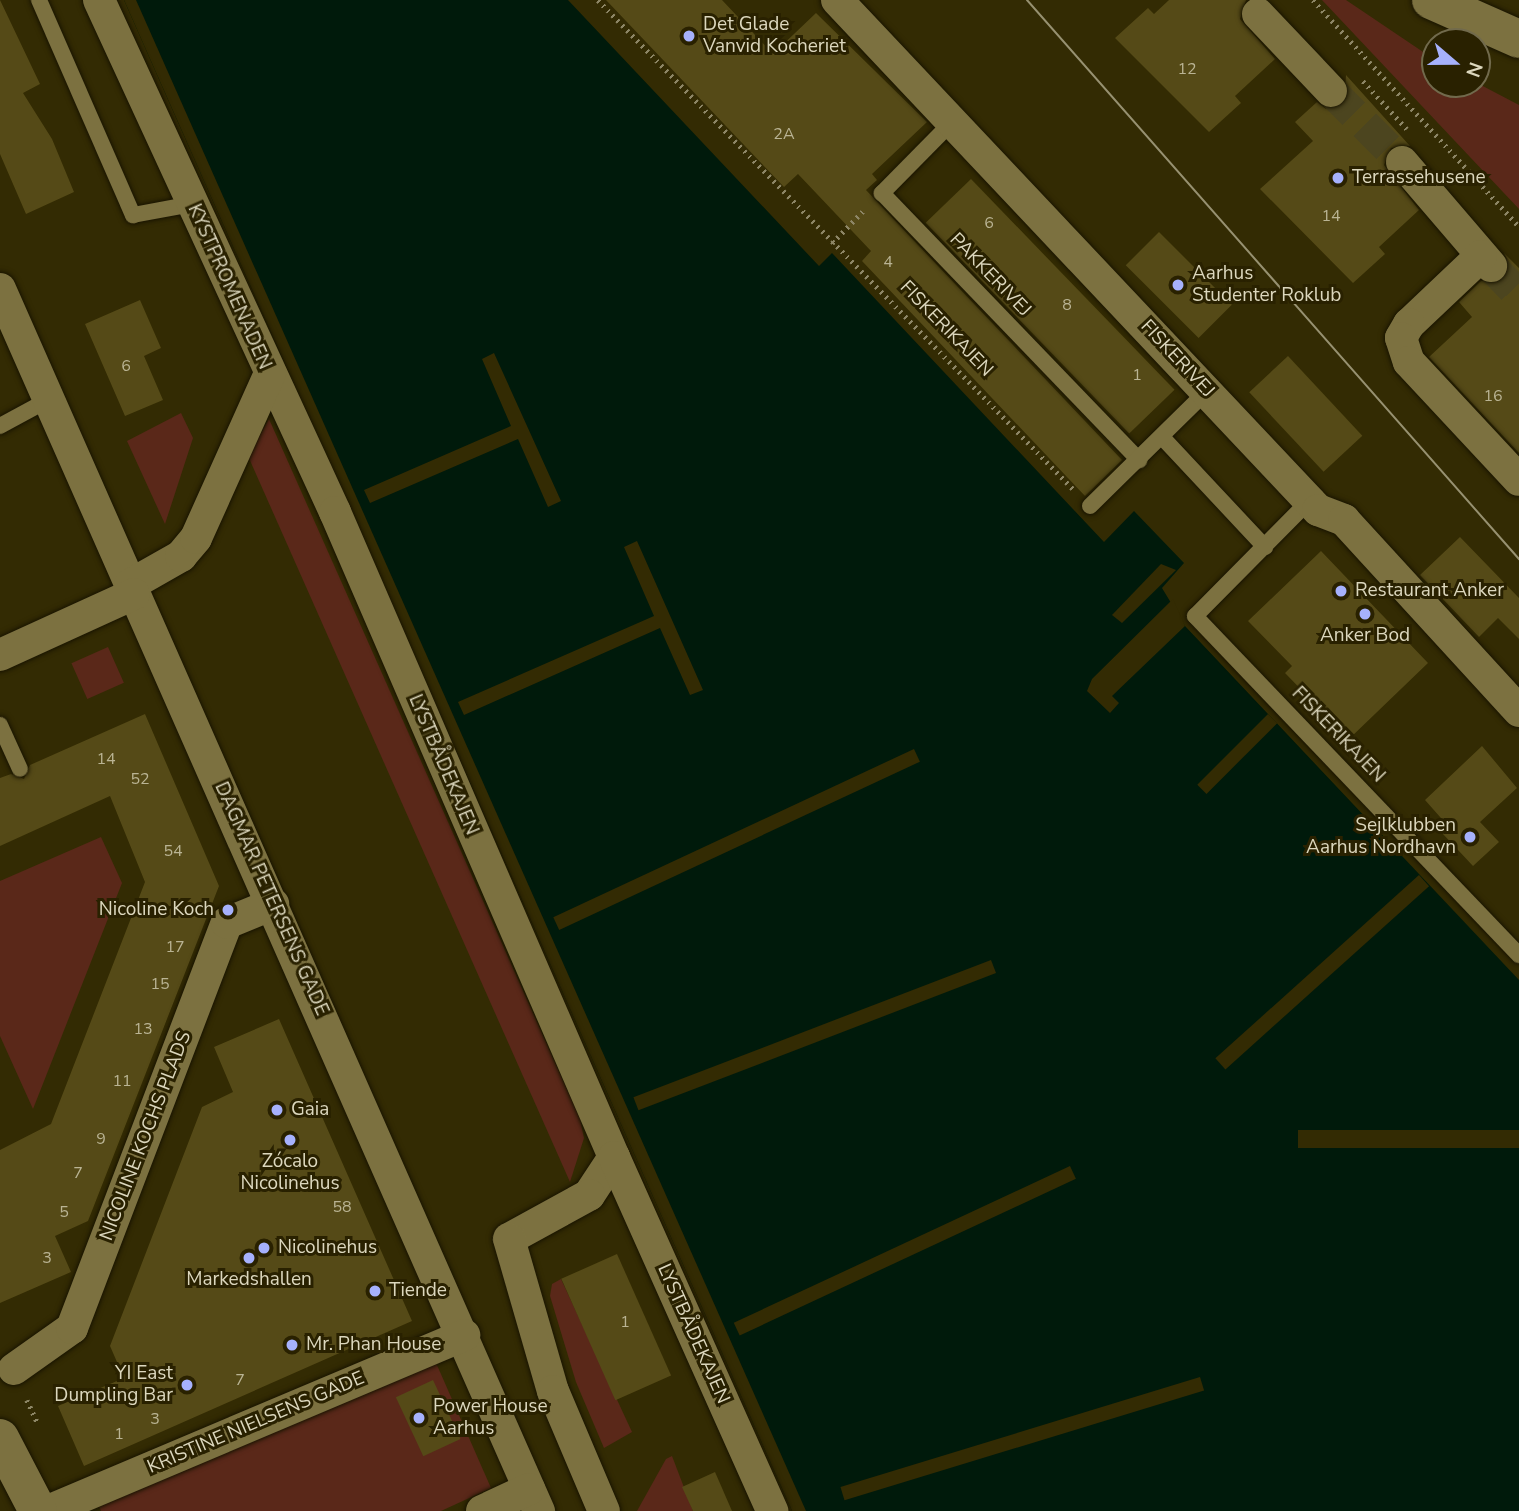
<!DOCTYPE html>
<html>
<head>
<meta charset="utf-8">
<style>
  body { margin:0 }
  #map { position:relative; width:1519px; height:1511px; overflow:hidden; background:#332b03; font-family:"Nunito Sans",sans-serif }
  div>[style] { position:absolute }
  .green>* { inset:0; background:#5a2819; transform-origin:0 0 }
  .water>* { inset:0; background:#001a0b }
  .pier>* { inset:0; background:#332b03; transform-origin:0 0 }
  .building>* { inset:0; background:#554a17; transform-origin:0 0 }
  .street-tunnel>* { height:32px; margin-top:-16px; transform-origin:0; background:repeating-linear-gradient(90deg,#4c451f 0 32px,transparent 0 48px) }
  .path>* { height:4.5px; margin-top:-2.25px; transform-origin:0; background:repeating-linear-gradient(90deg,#8d8666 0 2px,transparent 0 7px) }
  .roads { filter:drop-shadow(0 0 2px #191400) drop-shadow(0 0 2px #191400) }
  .lane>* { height:16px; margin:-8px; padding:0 8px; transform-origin:8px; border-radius:8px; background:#7c7140 }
  .street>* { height:32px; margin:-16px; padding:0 16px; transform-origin:16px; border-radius:16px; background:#7c7140 }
  .secondary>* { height:38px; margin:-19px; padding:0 19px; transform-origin:19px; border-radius:19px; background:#7c7140 }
  .tram>* { height:2px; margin:-1px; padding:0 1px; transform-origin:1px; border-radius:1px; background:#979171 }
  .dots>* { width:19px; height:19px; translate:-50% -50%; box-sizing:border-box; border:4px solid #292100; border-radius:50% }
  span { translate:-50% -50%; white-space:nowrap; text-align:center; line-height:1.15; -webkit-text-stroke:6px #292100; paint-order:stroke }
  .number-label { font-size:16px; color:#bab494 }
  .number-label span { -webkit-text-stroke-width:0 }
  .poi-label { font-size:19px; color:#dcd7bd }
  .left { translate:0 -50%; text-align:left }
  .right { translate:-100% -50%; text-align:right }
  .street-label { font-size:19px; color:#dcd7bd }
  .north { position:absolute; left:1421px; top:28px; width:70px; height:70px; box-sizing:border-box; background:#292100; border:2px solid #716a4c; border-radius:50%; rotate:110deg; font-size:19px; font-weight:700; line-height:28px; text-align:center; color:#dcd7bd }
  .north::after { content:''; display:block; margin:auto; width:24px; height:32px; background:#a6b1fc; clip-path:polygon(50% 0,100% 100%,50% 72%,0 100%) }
</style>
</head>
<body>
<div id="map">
  <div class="green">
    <i style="clip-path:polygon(1322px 0,1346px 0,1435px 60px,1435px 84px,1477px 83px,1519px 105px,1519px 209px)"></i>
    <i style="clip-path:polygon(181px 413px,193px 438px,165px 524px,127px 441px)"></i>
    <i style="clip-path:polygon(269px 419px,580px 1119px,584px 1138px,570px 1182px,248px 456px)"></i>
    <i style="left:108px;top:647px;width:39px;height:40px;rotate:66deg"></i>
    <i style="clip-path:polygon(101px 837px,122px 883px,33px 1109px,0 1036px,0 881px)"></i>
    <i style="clip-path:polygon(561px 1279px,632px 1432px,604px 1448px,576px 1382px,550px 1296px,552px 1284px)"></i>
    <i style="clip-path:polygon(433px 1356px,491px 1488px,441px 1511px,101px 1511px,98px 1504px)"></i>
    <i style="clip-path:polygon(672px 1456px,693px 1511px,637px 1511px,666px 1459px)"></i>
  </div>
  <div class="water">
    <i style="clip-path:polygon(124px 0,568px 0,819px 266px,832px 253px,1104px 542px,1134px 511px,1184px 563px,1162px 588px,1185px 626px,1519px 980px,1519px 1511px,792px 1511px)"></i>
  </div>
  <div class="pier">
    <i style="clip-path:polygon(124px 0,136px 0,806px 1511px,792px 1511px)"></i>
    <i style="clip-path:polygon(494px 353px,561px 501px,548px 507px,518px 439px,370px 503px,364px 490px,511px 426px,482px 359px)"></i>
    <i style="clip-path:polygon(637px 541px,703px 690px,690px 695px,660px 628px,464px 715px,458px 702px,654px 616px,624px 547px)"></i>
    <i style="clip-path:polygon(1161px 564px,1176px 570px,1122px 623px,1112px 615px)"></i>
    <i style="clip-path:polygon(1173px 599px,1185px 626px,1112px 696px,1119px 703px,1110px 713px,1087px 691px,1092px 679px)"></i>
    <i style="left:1268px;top:714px;width:13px;height:100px;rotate:45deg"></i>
    <i style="left:914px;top:749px;width:14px;height:398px;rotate:65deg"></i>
    <i style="left:1419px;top:875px;width:15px;height:274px;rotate:48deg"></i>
    <i style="left:991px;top:960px;width:14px;height:383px;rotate:69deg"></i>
    <i style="left:1519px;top:1130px;width:18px;height:221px;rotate:90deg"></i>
    <i style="left:1070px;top:1166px;width:14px;height:371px;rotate:65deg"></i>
    <i style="left:1200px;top:1377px;width:14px;height:376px;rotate:73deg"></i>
  </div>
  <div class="building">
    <i style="clip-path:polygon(0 0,40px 84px,23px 93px,52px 139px,74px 192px,26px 214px,0 154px)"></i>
    <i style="clip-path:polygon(606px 0,722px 0,773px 54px,816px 13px,927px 122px,872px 174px,877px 180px,866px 190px,1122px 460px,1085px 496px,862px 261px,871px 251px,798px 174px,784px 187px)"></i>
    <i style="clip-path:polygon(1169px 0,1246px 0,1240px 19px,1275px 59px,1235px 96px,1241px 103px,1209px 132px,1115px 38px,1148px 8px,1154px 14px)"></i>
    <i style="clip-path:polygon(1346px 75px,1410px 146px,1391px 148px,1384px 165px,1419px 210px,1379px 247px,1385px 254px,1353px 283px,1260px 189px,1313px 141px,1295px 122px,1317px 102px,1326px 109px,1344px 104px)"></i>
    <i style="left:971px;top:179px;width:293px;height:63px;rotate:46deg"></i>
    <i style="left:1159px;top:232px;width:103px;height:47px;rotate:45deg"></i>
    <i style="clip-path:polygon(1504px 253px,1519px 268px,1519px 453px,1429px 357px,1472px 317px,1459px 302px,1481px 281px,1503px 279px,1509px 263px)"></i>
    <i style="clip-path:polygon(140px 300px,161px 348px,144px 356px,163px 400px,125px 416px,85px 324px)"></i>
    <i style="left:1288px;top:356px;width:109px;height:53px;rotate:47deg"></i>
    <i style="clip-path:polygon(1460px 537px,1519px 598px,1519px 639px,1498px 618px,1479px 637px,1420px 575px)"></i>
    <i style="clip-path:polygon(1321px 551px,1428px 663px,1349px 739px,1285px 673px,1292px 666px,1248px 621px)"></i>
    <i style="clip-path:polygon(145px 714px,219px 886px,88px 1221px,55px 1236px,71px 1272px,0 1303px,0 1150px,51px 1124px,145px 882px,110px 796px,0 846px,0 778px,11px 774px,24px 779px,30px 765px)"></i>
    <i style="clip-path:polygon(1482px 746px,1517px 788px,1480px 822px,1499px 842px,1473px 866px,1442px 833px,1448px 826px,1425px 800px)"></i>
    <i style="clip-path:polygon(279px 1019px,412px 1321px,84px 1466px,58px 1406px,124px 1378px,110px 1346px,202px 1107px,233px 1092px,214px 1047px)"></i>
    <i style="left:617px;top:1254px;width:133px;height:61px;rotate:66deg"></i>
    <i style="left:433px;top:1380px;width:65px;height:41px;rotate:65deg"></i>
    <i style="clip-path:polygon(715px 1472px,732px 1511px,693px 1511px,682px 1487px)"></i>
  </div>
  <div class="street-tunnel">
    <i style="left:1331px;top:91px;width:100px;rotate:45deg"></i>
    <i style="left:1491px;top:266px;width:40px;rotate:46deg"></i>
  </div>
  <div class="path">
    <i style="left:598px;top:0;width:682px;rotate:45.83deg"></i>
    <i style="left:1313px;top:0;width:306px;rotate:47.7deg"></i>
    <i style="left:1363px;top:81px;width:65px;rotate:47.5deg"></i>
    <i style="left:832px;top:243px;width:45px;rotate:-45.9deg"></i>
    <i style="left:27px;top:1400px;width:26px;rotate:65deg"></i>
  </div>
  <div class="roads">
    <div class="lane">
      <i style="left:39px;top:0;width:235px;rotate:66.4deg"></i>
      <i style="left:133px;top:215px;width:61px;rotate:-10.4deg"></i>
      <i style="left:954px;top:120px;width:103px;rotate:134.6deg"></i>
      <i style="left:882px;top:193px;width:371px;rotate:46.1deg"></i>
      <i style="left:0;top:426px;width:57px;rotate:-28.4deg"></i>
      <i style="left:1162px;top:437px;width:151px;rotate:46.9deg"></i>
      <i style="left:1309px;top:501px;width:162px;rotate:134.7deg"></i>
      <i style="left:1195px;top:616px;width:469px;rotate:46.3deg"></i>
      <i style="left:1090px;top:506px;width:164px;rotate:-44.5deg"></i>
      <i style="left:0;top:725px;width:48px;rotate:65.6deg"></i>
    </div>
    <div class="street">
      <i style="left:99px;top:0;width:564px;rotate:65.25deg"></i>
      <i style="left:335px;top:512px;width:703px;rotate:66.61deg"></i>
      <i style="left:614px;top:1157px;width:45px;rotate:123.3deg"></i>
      <i style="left:589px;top:1195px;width:91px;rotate:151.2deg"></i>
      <i style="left:509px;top:1239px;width:158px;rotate:73.9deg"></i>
      <i style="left:553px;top:1391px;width:130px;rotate:67deg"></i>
      <i style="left:837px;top:0;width:701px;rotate:46.68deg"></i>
      <i style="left:1318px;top:510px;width:28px;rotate:21deg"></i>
      <i style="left:1344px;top:520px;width:259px;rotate:47.5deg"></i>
      <i style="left:1258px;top:14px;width:106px;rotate:46.5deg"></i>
      <i style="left:1402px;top:162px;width:137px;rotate:49.4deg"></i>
      <i style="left:1481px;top:256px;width:99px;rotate:136.6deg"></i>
      <i style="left:1409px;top:324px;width:16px;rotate:120deg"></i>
      <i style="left:1401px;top:338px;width:25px;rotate:72deg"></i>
      <i style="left:1409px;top:362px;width:161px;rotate:47deg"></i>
      <i style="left:0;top:289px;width:1336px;rotate:66.2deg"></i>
      <i style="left:130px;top:585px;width:59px;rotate:-29.6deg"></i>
      <i style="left:181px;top:556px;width:23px;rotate:-50deg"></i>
      <i style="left:196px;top:538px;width:181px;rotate:-65.8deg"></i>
      <i style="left:0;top:655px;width:147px;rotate:-24.5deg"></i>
      <i style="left:614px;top:1157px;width:388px;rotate:65.9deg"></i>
      <i style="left:14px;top:1369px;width:71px;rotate:-35.3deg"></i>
      <i style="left:72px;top:1328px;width:434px;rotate:-69.1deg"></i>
      <i style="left:227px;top:923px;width:50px;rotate:-22.4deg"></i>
      <i style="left:48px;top:1511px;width:452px;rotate:-22.9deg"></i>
      <i style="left:482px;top:1511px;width:52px;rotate:-25.1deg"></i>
    </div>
    <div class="secondary">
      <i style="left:1431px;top:0;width:96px;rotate:23.9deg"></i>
      <i style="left:0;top:1438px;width:82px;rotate:62.5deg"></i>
    </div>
  </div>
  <div class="tram">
    <i style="left:1027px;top:0;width:745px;rotate:48.65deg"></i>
  </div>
  <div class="dots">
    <i style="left:689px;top:36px;background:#a6b1fc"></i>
    <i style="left:1338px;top:178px;background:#a6b1fc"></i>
    <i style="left:1178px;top:285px;background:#a6b1fc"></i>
    <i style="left:1341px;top:591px;background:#a6b1fc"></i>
    <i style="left:1365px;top:614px;background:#a6b1fc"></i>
    <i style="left:1470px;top:837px;background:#a6b1fc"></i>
    <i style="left:228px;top:910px;background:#a6b1fc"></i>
    <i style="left:277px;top:1110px;background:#a6b1fc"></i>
    <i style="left:290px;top:1140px;background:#a6b1fc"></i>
    <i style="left:264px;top:1248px;background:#a6b1fc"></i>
    <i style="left:249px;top:1258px;background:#a6b1fc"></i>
    <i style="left:375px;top:1291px;background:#a6b1fc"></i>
    <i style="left:292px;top:1345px;background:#a6b1fc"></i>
    <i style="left:187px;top:1385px;background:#a6b1fc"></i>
    <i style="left:419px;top:1418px;background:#a6b1fc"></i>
  </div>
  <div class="number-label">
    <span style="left:1187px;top:69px">12</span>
    <span style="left:784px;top:134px">2A</span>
    <span style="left:1331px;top:216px">14</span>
    <span style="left:989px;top:223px">6</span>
    <span style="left:888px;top:262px">4</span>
    <span style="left:1067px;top:305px">8</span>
    <span style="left:126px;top:366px">6</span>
    <span style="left:1137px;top:375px">1</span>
    <span style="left:1493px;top:396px">16</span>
    <span style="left:106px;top:759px">14</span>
    <span style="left:140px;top:779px">52</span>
    <span style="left:173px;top:851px">54</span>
    <span style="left:175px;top:947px">17</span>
    <span style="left:160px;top:984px">15</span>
    <span style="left:143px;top:1029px">13</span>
    <span style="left:122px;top:1081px">11</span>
    <span style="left:101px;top:1139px">9</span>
    <span style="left:78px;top:1173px">7</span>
    <span style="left:342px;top:1207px">58</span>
    <span style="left:64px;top:1212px">5</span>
    <span style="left:47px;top:1258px">3</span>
    <span style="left:625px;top:1322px">1</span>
    <span style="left:240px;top:1380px">7</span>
    <span style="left:155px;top:1419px">3</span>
    <span style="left:119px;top:1434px">1</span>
  </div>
  <div class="poi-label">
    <span class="left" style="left:703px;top:36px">Det Glade<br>Vanvid Kocheriet</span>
    <span class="left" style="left:1352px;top:178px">Terrassehusene</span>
    <span class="left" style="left:1192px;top:285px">Aarhus<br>Studenter Roklub</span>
    <span class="left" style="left:1355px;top:591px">Restaurant Anker</span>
    <span style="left:1365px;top:636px">Anker Bod</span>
    <span class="right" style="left:1456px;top:837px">Sejlklubben<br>Aarhus Nordhavn</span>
    <span class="right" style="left:214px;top:910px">Nicoline Koch</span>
    <span class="left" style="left:291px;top:1110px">Gaia</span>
    <span style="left:290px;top:1173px">Zócalo<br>Nicolinehus</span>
    <span class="left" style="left:278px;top:1248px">Nicolinehus</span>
    <span style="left:249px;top:1280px">Markedshallen</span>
    <span class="left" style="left:389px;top:1291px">Tiende</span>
    <span class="left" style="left:306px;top:1345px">Mr. Phan House</span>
    <span class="right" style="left:173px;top:1385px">YI East<br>Dumpling Bar</span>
    <span class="left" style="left:433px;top:1418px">Power House<br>Aarhus</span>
  </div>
  <div class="street-label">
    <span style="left:990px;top:275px;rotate:46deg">PAKKERIVEJ</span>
    <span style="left:229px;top:287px;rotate:66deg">KYSTPROMENADEN</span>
    <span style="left:946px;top:329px;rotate:46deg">FISKERIKAJEN</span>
    <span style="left:1177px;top:359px;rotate:47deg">FISKERIVEJ</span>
    <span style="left:1338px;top:735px;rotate:46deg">FISKERIKAJEN</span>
    <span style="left:443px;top:765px;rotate:67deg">LYSTBÅDEKAJEN</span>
    <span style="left:271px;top:899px;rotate:66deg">DAGMAR PETERSENS GADE</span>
    <span style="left:146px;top:1136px;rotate:-69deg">NICOLINE KOCHS PLADS</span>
    <span style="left:693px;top:1334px;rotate:66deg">LYSTBÅDEKAJEN</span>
    <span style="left:256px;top:1423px;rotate:-23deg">KRISTINE NIELSENS GADE</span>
  </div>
  <div class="north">N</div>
</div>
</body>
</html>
